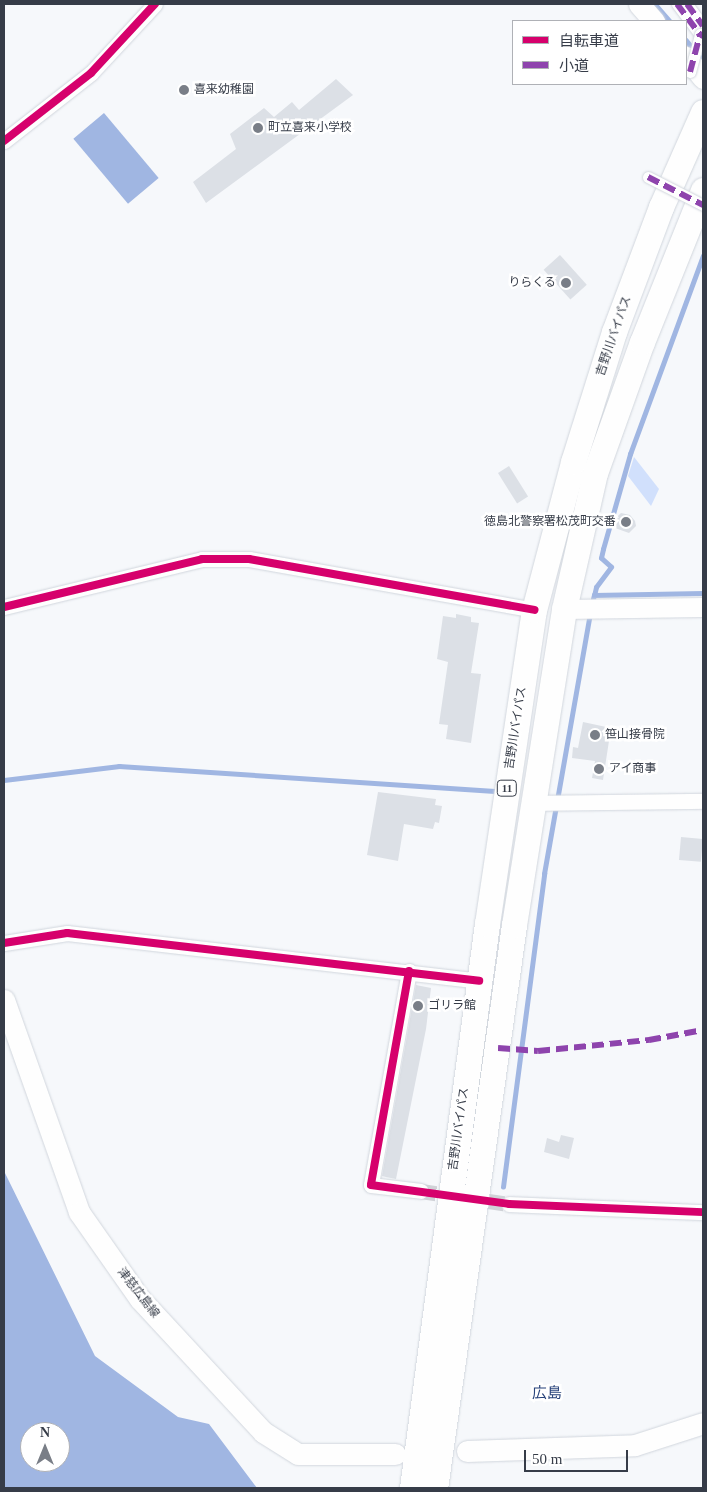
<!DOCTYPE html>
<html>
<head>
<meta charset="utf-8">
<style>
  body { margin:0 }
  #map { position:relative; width:707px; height:1492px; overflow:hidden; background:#f6f8fb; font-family:"Times New Roman","Noto Sans JP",serif }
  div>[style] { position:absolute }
  .green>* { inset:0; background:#d1e0fc }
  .water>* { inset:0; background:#a0b6e2; transform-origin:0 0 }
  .stream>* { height:4.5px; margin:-2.25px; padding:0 2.25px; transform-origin:2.25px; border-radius:2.25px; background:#a0b6e2 }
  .building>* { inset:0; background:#dce0e6; transform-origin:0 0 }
  .minor-tunnel>* { height:15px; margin-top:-7.5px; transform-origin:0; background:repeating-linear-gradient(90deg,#d0d2d7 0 15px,transparent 0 23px) }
  .roads { filter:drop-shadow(0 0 1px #d1d6dd) drop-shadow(0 0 1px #d1d6dd) }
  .pedestrian>* { height:11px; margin:-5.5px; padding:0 5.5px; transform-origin:5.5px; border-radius:5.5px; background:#fefefe }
  .minor>* { height:15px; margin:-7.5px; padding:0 7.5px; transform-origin:7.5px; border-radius:7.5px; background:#fefefe }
  .tertiary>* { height:19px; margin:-9.5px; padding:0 9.5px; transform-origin:9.5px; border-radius:9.5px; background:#fefefe }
  .secondary>* { height:21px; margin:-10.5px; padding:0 10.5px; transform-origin:10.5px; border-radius:10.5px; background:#fefefe }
  .trunk>* { height:25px; margin:-12.5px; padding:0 12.5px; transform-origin:12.5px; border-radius:12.5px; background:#fefefe }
  .bridges { filter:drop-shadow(0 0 1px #d1d6dd) drop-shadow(0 0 1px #d1d6dd) }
  .pedestrian-bridge>* { height:11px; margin:-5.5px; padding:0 5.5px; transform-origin:5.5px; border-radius:5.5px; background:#fefefe }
  .quiet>* { height:6px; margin-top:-3px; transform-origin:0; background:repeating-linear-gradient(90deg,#8e44ad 0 12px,transparent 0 18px) }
  .cycleway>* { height:8px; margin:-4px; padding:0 4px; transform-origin:4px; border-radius:4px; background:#d6006c }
  .dots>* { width:14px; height:14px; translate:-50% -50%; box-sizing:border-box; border:2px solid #fff; border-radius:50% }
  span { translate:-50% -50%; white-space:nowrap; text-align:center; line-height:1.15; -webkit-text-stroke:5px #fff; paint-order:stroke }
  .shield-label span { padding:1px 4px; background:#fff; border:1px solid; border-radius:4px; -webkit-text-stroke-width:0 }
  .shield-label { font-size:11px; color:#363c48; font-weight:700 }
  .poi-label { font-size:12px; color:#363c48 }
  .left { translate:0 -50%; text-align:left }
  .right { translate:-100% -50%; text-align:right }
  .street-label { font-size:12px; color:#363c48 }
  .quarter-label { font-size:15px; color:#28437b }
  .frame { position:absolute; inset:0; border:5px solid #363c48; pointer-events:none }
  .legend { position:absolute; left:512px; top:20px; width:175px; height:65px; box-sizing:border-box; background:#fff; border:1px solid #afb1b6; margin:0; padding:6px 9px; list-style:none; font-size:15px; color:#363c48 }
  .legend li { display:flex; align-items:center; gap:10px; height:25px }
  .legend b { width:25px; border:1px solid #afb1b6 }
  .north { position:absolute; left:20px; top:1422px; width:50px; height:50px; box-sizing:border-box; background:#fff; border:1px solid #afb1b6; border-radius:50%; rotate:0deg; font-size:14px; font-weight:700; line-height:20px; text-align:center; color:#363c48 }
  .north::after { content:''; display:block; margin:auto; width:18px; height:22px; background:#797e87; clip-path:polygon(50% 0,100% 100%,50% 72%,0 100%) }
  .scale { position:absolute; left:524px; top:1450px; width:104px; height:22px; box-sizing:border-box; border:2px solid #363c48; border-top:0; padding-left:6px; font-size:15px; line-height:18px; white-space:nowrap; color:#363c48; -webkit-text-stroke:4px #fff; paint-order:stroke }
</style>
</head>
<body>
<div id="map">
  <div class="green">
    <i style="clip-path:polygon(634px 457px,659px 489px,651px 506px,628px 476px)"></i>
  </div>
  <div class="water">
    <i style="left:104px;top:113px;width:85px;height:40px;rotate:50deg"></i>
    <i style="clip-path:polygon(evenodd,4px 1171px,95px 1356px,178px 1417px,209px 1424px,257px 1488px,4px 1488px,4px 1171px,30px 1432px,60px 1432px,60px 1462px,30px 1462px,30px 1432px)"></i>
  </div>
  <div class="stream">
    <i style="left:655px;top:4px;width:23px;rotate:49deg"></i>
    <i style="left:686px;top:40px;width:22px;rotate:51deg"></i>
    <i style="left:594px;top:596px;width:9px;rotate:-77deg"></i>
    <i style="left:596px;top:587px;width:25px;rotate:-53deg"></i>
    <i style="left:611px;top:567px;width:13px;rotate:-138deg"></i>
    <i style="left:601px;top:558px;width:9px;rotate:-77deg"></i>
    <i style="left:603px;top:549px;width:99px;rotate:-74.1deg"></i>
    <i style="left:630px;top:454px;width:211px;rotate:-69.8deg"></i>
    <i style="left:592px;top:603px;width:8px;rotate:-76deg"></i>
    <i style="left:594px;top:595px;width:109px;rotate:-1.1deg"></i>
    <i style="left:4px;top:780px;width:116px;rotate:-6.9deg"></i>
    <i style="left:119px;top:766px;width:380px;rotate:3.8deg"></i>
    <i style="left:503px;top:1187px;width:316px;rotate:-82.5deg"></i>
    <i style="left:544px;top:874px;width:265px;rotate:-80deg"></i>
  </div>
  <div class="building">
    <i style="clip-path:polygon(336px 79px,353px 95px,206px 203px,193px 182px,236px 149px,230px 134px,264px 108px,274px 117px,292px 102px,299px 110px)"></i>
    <i style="left:560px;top:255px;width:40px;height:22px;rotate:48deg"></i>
    <i style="left:509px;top:466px;width:36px;height:13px;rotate:58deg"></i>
    <i style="clip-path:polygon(621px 513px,630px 515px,635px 521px,636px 526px,629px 533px,615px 528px,616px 518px)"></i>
    <i style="clip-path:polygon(456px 614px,471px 617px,471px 622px,479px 623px,471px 673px,481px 674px,471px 743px,446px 739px,448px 725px,439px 724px,448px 662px,437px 659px,443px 616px,456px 618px)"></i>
    <i style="clip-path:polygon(583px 722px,611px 728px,603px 780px,592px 778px,595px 761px,572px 758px,573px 747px,578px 748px)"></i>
    <i style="clip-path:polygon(378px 792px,436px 799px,435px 805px,442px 806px,439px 823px,435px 822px,433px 829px,404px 824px,398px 861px,367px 855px)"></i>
    <i style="left:681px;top:837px;width:22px;height:23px;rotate:5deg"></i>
    <i style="clip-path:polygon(416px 985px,431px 988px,426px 1029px,396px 1179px,386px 1177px,382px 1176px)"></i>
    <i style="clip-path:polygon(561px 1135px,574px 1138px,569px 1159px,544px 1152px,547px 1138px,559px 1142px)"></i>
  </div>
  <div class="minor-tunnel">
    <i style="left:421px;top:1191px;width:89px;rotate:8.4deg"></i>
  </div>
  <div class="roads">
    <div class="pedestrian">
      <i style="left:677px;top:4px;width:38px;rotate:53deg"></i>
      <i style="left:687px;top:4px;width:27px;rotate:54deg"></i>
    </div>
    <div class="minor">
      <i style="left:4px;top:141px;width:110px;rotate:-38deg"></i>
      <i style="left:91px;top:73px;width:94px;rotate:-47.2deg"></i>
      <i style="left:4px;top:607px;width:204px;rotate:-13.6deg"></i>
      <i style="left:202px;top:559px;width:47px"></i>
      <i style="left:249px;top:559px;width:290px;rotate:10.1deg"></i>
      <i style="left:533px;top:803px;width:170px;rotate:-0.7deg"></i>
      <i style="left:4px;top:943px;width:64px;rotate:-9deg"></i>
      <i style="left:67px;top:933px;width:415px;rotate:6.6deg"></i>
      <i style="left:409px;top:971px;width:217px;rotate:100.1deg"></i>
      <i style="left:371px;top:1185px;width:50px;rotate:6.8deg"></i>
      <i style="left:509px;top:1204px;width:194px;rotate:2.4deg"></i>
    </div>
    <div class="tertiary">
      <i style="left:564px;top:609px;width:139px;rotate:-0.8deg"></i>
    </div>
    <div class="secondary">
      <i style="left:639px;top:4px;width:23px;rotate:49deg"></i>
      <i style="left:686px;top:57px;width:27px;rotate:51deg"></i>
      <i style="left:4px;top:1000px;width:225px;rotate:70.5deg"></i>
      <i style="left:79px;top:1212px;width:106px;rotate:55deg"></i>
      <i style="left:140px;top:1299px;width:181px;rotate:47.2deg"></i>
      <i style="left:263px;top:1432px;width:41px;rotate:32.2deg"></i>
      <i style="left:298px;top:1454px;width:97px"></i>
      <i style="left:467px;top:1451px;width:168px;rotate:-2deg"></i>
      <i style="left:635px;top:1445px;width:71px;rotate:-17.9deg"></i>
    </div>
    <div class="trunk">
      <i style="left:412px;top:1488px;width:569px;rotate:-82.43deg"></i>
      <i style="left:487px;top:924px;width:317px;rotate:-81.5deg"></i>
      <i style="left:534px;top:610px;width:153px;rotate:-75.2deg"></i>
      <i style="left:573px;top:462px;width:136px;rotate:-72.5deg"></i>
      <i style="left:614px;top:332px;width:134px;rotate:-69.4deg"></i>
      <i style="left:661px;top:207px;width:104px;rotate:-66.1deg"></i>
      <i style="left:435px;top:1488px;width:569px;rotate:-82.01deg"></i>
      <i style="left:514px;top:925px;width:320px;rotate:-81deg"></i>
      <i style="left:564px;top:609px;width:139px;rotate:-77.2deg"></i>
      <i style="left:595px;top:473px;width:139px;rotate:-70.3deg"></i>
      <i style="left:642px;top:342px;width:164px;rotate:-68.1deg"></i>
    </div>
  </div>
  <div class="bridges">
    <div class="pedestrian-bridge">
      <i style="left:690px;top:72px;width:39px;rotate:-75deg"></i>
      <i style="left:700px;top:34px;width:4px;rotate:34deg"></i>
      <i style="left:648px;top:177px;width:62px;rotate:27deg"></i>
    </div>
  </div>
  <div class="quiet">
    <i style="left:677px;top:4px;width:38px;rotate:53deg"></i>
    <i style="left:687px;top:4px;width:27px;rotate:54deg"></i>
    <i style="left:690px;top:72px;width:39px;rotate:-75deg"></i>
    <i style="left:700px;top:34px;width:4px;rotate:34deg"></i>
    <i style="left:648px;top:177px;width:62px;rotate:27deg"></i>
    <i style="left:498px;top:1048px;width:40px;rotate:4.3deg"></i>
    <i style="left:538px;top:1051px;width:112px;rotate:-5.7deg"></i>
    <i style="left:649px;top:1040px;width:55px;rotate:-10.5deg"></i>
  </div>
  <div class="cycleway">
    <i style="left:4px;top:141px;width:110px;rotate:-38deg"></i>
    <i style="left:91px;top:73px;width:94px;rotate:-47.2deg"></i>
    <i style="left:4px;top:607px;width:204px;rotate:-13.6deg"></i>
    <i style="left:202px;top:559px;width:47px"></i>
    <i style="left:249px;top:559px;width:290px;rotate:10.1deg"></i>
    <i style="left:4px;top:943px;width:64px;rotate:-9deg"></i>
    <i style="left:67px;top:933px;width:415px;rotate:6.6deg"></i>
    <i style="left:409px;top:971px;width:217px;rotate:100.1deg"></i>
    <i style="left:371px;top:1185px;width:139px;rotate:7.8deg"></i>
    <i style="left:509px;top:1204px;width:194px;rotate:2.4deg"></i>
  </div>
  <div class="dots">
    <i style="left:184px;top:90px;background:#797e87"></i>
    <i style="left:258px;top:128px;background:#797e87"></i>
    <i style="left:566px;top:283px;background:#797e87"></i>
    <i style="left:626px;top:522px;background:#797e87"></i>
    <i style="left:595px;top:735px;background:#797e87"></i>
    <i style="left:599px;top:769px;background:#797e87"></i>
    <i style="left:418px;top:1006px;background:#797e87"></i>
  </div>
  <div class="shield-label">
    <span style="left:507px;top:788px">11</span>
  </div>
  <div class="poi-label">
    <span class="left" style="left:194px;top:90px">喜来幼稚園</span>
    <span class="left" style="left:268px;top:128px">町立喜来小学校</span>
    <span class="right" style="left:556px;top:283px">りらくる</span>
    <span class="right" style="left:616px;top:522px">徳島北警察署松茂町交番</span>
    <span class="left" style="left:605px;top:735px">笹山接骨院</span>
    <span class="left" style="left:609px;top:769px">アイ商事</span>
    <span class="left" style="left:428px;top:1006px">ゴリラ館</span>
  </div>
  <div class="street-label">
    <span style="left:614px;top:336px;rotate:-71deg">吉野川バイパス</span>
    <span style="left:516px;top:728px;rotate:-81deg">吉野川バイパス</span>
    <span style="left:459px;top:1129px;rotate:-82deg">吉野川バイパス</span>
    <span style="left:138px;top:1293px;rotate:52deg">津慈広島線</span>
  </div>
  <div class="quarter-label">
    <span style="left:547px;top:1394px">広島</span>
  </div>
  <div class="frame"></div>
  <ul class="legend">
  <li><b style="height:6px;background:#d6006c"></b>自転車道</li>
  <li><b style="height:6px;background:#8e44ad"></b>小道</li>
  </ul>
  <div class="north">N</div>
  <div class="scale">50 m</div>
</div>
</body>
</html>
